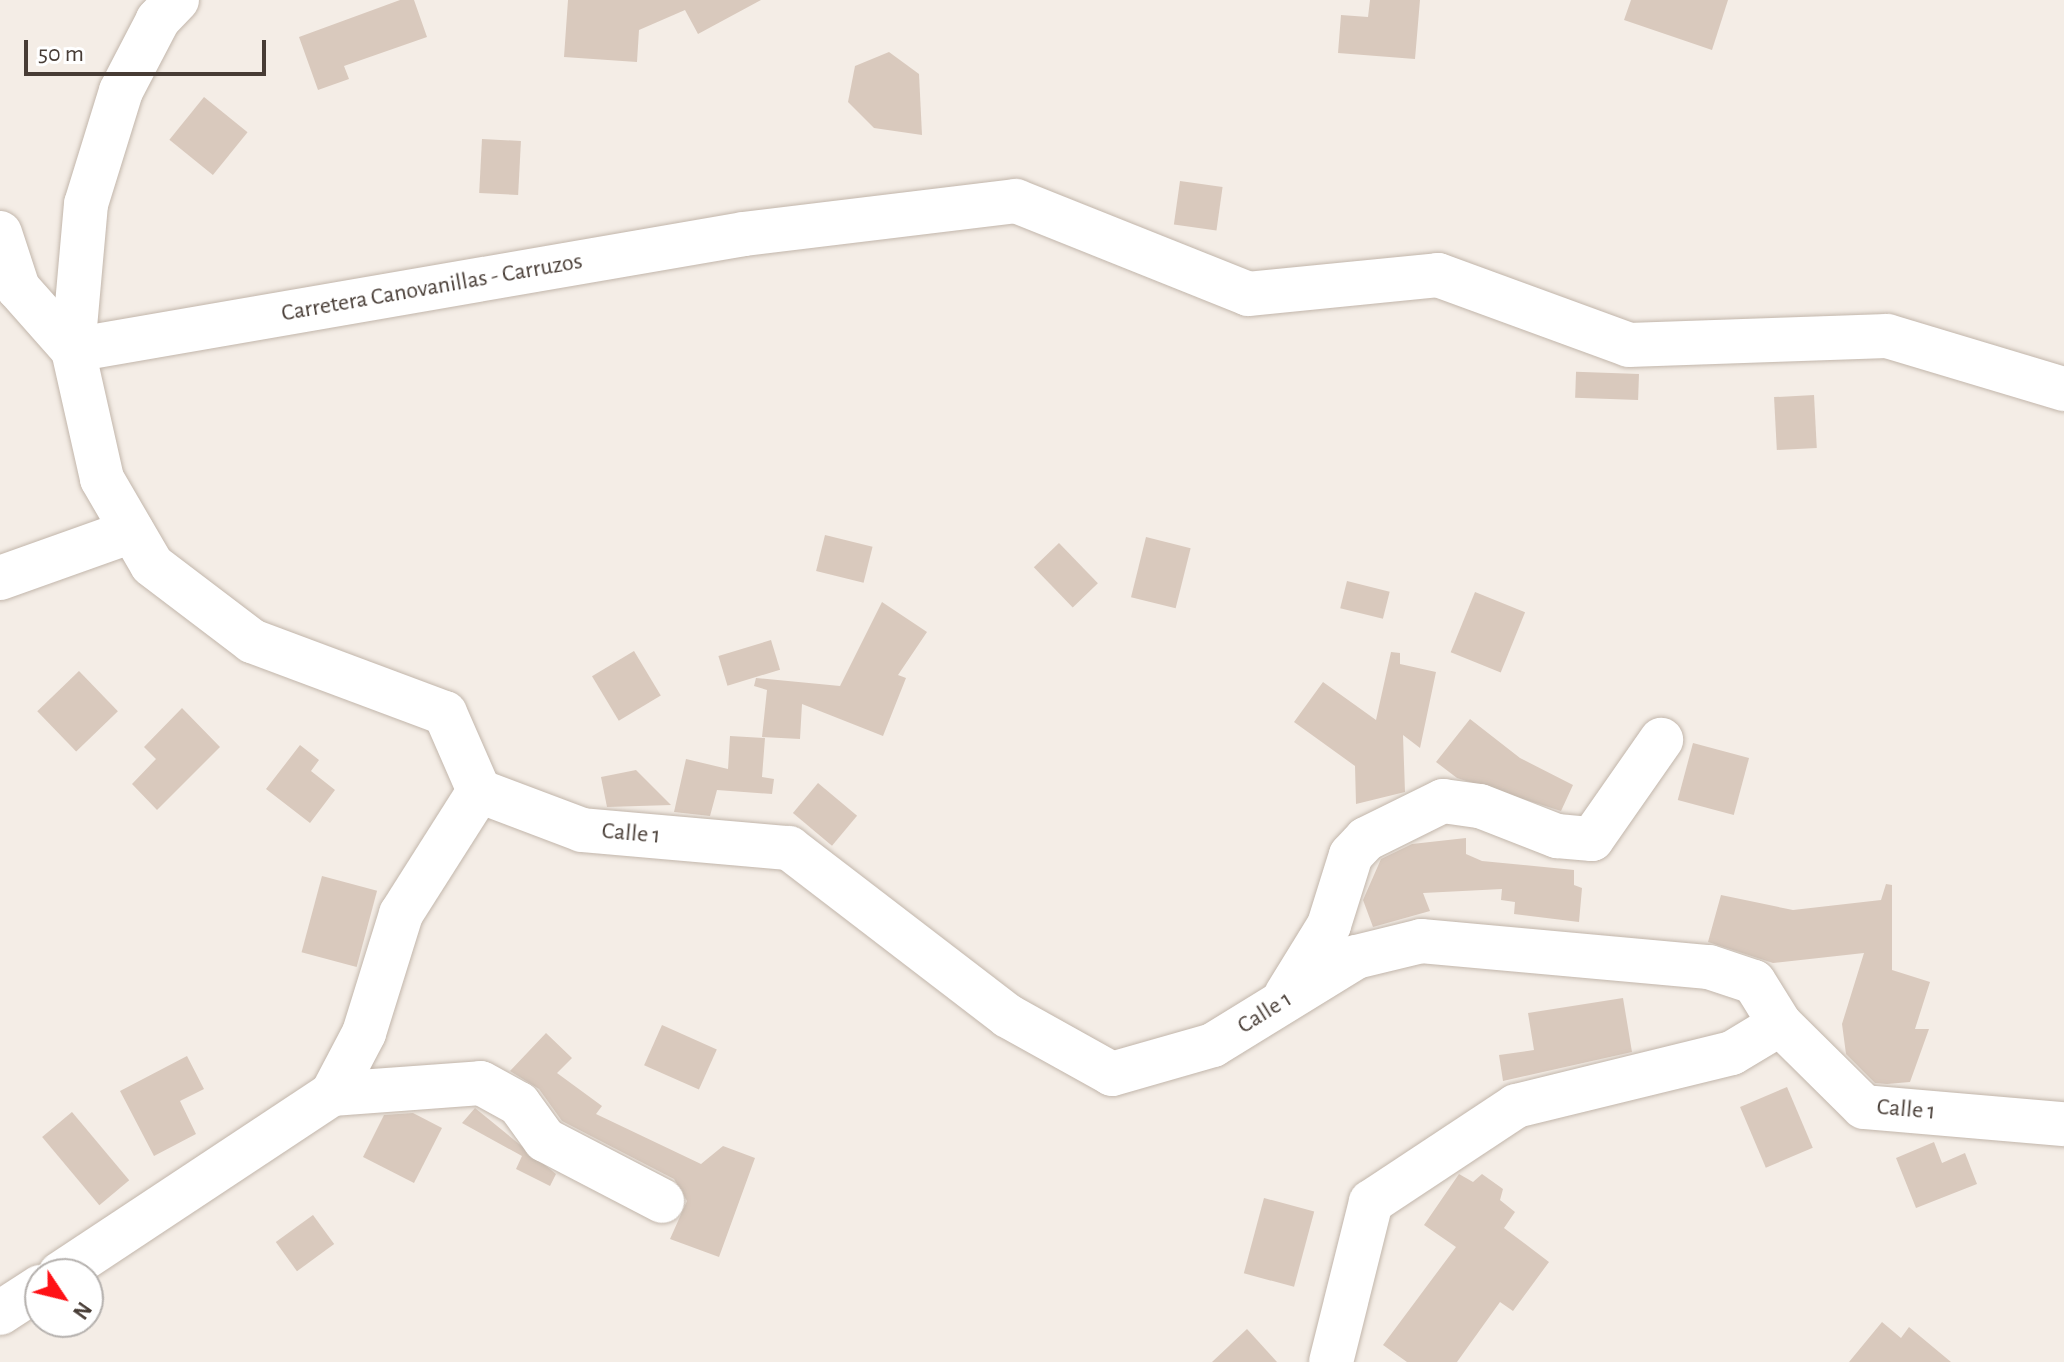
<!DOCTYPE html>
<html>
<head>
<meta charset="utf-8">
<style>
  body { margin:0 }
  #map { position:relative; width:2064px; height:1362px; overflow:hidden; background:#f4ede6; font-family:"Alegreya Sans",sans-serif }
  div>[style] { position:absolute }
  .building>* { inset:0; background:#d9c9bd; transform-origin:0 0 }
  .roads { filter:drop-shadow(0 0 2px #c2b6ab) drop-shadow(0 0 2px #c2b6ab) }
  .minor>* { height:44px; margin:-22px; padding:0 22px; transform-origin:22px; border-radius:22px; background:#fff }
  span { translate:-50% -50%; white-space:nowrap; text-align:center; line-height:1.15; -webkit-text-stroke:6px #fff; paint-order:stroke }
  .street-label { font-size:24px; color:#473c35 }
  .north { position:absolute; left:24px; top:1258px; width:80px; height:80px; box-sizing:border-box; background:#fff; border:2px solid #b5b1ae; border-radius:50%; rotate:125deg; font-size:22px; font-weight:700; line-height:32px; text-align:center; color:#473c35 }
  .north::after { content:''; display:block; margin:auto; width:28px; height:36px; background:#ff1116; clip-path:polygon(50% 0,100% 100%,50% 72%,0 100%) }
  .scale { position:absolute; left:24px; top:40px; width:242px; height:36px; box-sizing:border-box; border:4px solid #473c35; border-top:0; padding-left:10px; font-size:24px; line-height:28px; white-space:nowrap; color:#473c35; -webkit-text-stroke:6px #fff; paint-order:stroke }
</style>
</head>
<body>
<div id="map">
  <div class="building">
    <i style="clip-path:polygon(400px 0,414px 0,427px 37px,344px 66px,349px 79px,318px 90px,299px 37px)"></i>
    <i style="clip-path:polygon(568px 0,761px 0,698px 34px,685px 10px,639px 30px,637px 62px,564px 57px)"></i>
    <i style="clip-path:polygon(1370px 0,1420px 0,1415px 59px,1338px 53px,1341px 15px,1368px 17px)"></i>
    <i style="clip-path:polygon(1631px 0,1728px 0,1712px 50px,1624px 20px)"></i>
    <i style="clip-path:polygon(889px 52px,919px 74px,922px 135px,874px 128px,848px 102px,855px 66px)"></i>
    <i style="left:204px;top:97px;width:56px;height:55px;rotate:39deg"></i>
    <i style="left:482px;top:139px;width:39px;height:54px;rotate:3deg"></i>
    <i style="left:1180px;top:181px;width:43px;height:44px;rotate:8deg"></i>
    <i style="left:1639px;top:374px;width:26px;height:63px;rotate:92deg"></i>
    <i style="left:1814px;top:395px;width:53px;height:40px;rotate:87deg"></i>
    <i style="left:825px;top:535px;width:49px;height:37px;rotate:14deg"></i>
    <i style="left:1146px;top:537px;width:46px;height:62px;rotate:14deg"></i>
    <i style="left:1059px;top:543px;width:56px;height:35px;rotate:46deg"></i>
    <i style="left:1347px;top:581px;width:44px;height:28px;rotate:14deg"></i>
    <i style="left:1475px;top:592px;width:54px;height:65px;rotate:22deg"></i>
    <i style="clip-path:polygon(882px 602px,927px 632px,898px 675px,906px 678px,883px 736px,802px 704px,800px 739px,762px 737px,767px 690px,754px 686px,756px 678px,840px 686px)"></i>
    <i style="left:771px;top:640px;width:31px;height:55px;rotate:73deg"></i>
    <i style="left:634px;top:651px;width:52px;height:49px;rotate:59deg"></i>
    <i style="clip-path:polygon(1391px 652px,1400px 653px,1400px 664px,1436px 672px,1420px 748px,1403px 735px,1405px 792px,1356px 804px,1355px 766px,1294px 722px,1323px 682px,1376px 720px)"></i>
    <i style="left:79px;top:671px;width:56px;height:58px;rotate:46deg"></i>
    <i style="clip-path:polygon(182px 708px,220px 747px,157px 810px,132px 784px,156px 759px,144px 747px)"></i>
    <i style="clip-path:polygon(1470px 719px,1520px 758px,1573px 785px,1561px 811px,1457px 778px,1436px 762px)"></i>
    <i style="clip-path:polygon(730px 736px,765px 738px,762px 777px,774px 779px,772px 794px,717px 790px,710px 816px,674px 812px,686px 759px,728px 769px)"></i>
    <i style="left:1693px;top:743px;width:58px;height:59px;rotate:15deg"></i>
    <i style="clip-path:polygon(300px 745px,319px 760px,311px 771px,335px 790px,310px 823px,266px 789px)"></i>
    <i style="clip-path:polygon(636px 770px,671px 805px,607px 807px,601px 777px)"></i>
    <i style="left:818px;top:783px;width:51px;height:39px;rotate:40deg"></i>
    <i style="clip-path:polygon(1466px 838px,1466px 854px,1482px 861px,1574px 870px,1574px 885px,1582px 888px,1579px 922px,1514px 914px,1515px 902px,1501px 900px,1502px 889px,1423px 893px,1430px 911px,1373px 927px,1363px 900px,1381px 859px,1412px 844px)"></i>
    <i style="left:322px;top:876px;width:57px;height:79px;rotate:15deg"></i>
    <i style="clip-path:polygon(1886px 884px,1892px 885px,1892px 970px,1930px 982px,1915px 1029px,1929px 1029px,1910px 1082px,1887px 1084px,1875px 1083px,1846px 1054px,1842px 1024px,1864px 953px,1773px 963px,1708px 942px,1721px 895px,1793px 910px,1881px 900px)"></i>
    <i style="clip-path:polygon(1623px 998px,1632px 1052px,1503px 1081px,1499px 1055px,1534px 1050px,1528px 1013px)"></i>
    <i style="left:662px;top:1025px;width:60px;height:44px;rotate:24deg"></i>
    <i style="clip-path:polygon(546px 1033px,572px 1058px,557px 1073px,602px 1106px,596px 1114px,701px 1164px,723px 1146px,755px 1158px,719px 1257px,670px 1239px,687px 1201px,674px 1179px,562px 1121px,539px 1089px,510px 1071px)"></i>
    <i style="clip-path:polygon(187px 1056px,204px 1089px,180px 1101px,196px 1134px,154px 1156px,120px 1091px)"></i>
    <i style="left:1787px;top:1087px;width:66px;height:51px;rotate:67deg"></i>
    <i style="clip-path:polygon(475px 1108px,556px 1174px,550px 1186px,516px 1169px,522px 1156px,462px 1123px)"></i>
    <i style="left:72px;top:1112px;width:89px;height:39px;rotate:50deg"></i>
    <i style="clip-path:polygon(413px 1113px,442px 1128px,414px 1183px,363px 1157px,384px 1115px)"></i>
    <i style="clip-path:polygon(1934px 1142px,1942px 1163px,1965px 1153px,1977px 1184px,1916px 1208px,1896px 1158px)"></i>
    <i style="clip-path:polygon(1459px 1174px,1473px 1182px,1482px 1174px,1503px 1189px,1500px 1200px,1515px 1212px,1504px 1228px,1549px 1262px,1513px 1311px,1500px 1302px,1457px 1362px,1407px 1362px,1383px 1345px,1456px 1247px,1424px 1225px)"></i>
    <i style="left:1264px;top:1198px;width:52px;height:78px;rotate:15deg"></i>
    <i style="left:313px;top:1215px;width:36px;height:46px;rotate:54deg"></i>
    <i style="clip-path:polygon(1882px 1322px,1901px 1338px,1909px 1327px,1951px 1362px,1849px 1362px)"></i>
    <i style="clip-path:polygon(1247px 1329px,1277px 1362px,1212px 1362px)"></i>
  </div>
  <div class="roads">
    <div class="minor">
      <i style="left:177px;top:0;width:28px;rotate:134deg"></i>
      <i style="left:158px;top:20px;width:80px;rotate:117.5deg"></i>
      <i style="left:121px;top:91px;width:118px;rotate:107.2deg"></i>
      <i style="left:86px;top:204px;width:147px;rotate:95.1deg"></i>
      <i style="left:73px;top:350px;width:132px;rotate:77.3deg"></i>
      <i style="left:102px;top:479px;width:99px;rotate:59.8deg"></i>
      <i style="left:152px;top:565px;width:126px;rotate:37.2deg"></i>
      <i style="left:252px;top:641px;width:206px;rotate:20.5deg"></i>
      <i style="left:445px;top:713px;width:85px;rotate:66.4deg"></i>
      <i style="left:0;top:233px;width:58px;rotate:71.9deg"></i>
      <i style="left:18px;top:288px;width:83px;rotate:48.4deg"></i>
      <i style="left:73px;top:350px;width:681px;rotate:-9.81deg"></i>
      <i style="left:744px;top:234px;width:274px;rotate:-6.9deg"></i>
      <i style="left:1016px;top:201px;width:250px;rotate:21.8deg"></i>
      <i style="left:1248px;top:294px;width:191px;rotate:-5.7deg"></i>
      <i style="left:1438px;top:275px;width:203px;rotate:20.1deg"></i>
      <i style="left:1629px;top:345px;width:258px;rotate:-2deg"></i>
      <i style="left:1887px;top:336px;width:185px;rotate:16.7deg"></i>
      <i style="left:0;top:578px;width:140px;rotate:-19.6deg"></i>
      <i style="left:479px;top:791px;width:110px;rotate:20.7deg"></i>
      <i style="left:582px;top:830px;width:208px;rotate:5deg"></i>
      <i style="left:789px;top:848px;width:276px;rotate:37.5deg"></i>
      <i style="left:1008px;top:1016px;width:119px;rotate:29.1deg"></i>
      <i style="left:1112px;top:1074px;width:105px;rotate:-16deg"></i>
      <i style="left:1213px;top:1045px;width:168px;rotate:-31.6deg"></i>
      <i style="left:1356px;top:957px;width:67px;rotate:-13.8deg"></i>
      <i style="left:1421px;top:941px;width:289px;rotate:5.2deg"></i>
      <i style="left:1709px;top:967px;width:47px;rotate:18.4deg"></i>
      <i style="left:1754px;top:982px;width:49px;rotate:58.2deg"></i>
      <i style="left:1780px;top:1024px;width:118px;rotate:44.7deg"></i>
      <i style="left:1864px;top:1107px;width:201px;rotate:4.9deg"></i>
      <i style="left:1286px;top:995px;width:82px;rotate:-58.4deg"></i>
      <i style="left:1329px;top:925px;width:73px;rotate:-72.6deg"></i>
      <i style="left:1351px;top:855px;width:22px;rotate:-47deg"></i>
      <i style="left:1366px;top:839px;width:86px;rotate:-26.3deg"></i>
      <i style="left:1443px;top:801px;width:37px;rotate:8deg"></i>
      <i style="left:1480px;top:806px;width:83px;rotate:21.3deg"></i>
      <i style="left:1557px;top:836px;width:35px;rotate:5deg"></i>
      <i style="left:1592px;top:839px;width:121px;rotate:-55.1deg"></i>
      <i style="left:332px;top:1094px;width:149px;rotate:-4.2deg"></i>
      <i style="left:481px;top:1083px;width:43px;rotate:28.9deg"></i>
      <i style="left:519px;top:1104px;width:44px;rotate:54.2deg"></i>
      <i style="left:545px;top:1140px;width:132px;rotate:27.5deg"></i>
      <i style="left:60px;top:1274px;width:326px;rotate:-33.5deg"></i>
      <i style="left:332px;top:1094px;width:69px;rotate:-62.3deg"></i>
      <i style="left:364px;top:1033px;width:125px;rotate:-72.7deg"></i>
      <i style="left:401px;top:914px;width:146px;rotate:-57.6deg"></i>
      <i style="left:0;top:1313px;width:48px;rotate:-33deg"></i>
      <i style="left:1331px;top:1362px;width:165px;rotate:-76deg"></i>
      <i style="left:1371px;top:1202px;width:174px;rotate:-33.5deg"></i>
      <i style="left:1516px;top:1106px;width:222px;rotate:-13.8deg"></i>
      <i style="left:1732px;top:1053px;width:56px;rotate:-31.1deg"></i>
    </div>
  </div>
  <div class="street-label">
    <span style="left:432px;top:288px;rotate:-10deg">Carretera Canovanillas - Carruzos</span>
    <span style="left:631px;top:834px;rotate:5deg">Calle 1</span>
    <span style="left:1265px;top:1013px;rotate:-32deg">Calle 1</span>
    <span style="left:1906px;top:1110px;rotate:5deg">Calle 1</span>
  </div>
  <div class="north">N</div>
  <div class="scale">50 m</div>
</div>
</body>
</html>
